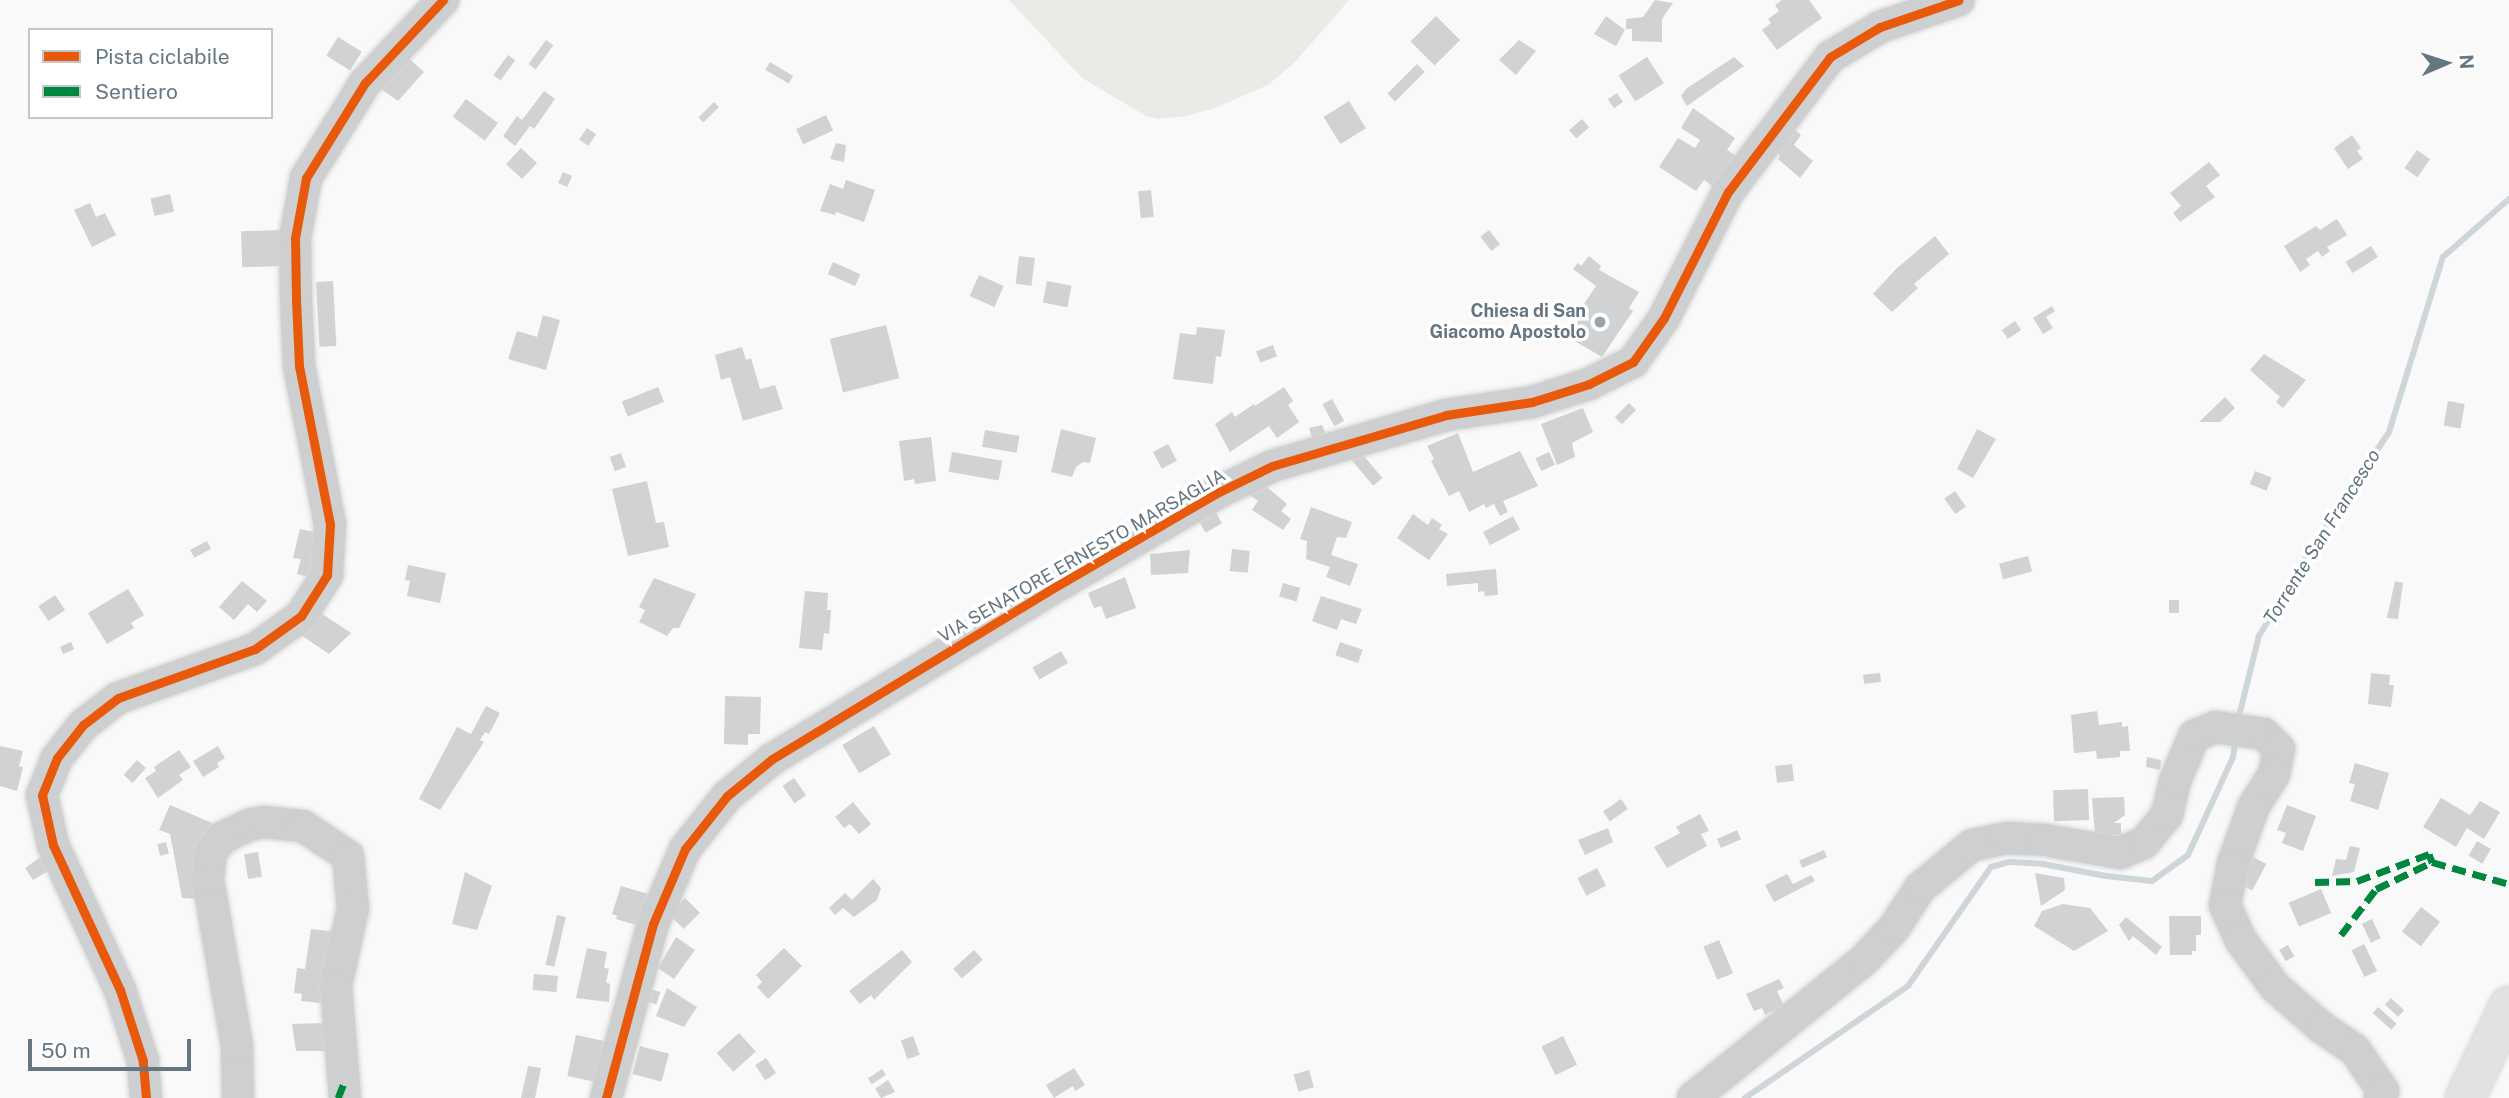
<!DOCTYPE html>
<html>
<head>
<meta charset="utf-8">
<style>
  body { margin:0 }
  #map { position:relative; width:2509px; height:1098px; overflow:hidden; background:#f9f9f9; font-family:"Public Sans",sans-serif }
  div>[style] { position:absolute }
  .green>* { inset:0; background:#e8ebe6 }
  .stream>* { height:6px; margin:-3px; padding:0 3px; transform-origin:3px; border-radius:3px; background:#ced6d9 }
  .building>* { inset:0; background:#d0d2d3; transform-origin:0 0 }
  .roads { filter:drop-shadow(0 0 2px #d5d6d6) drop-shadow(0 0 2px #d5d6d6) }
  .minor>* { height:32px; margin:-16px; padding:0 16px; transform-origin:16px; border-radius:16px; background:#cecfd0 }
  .highway>* { height:38px; margin:-19px; padding:0 19px; transform-origin:19px; border-radius:19px; background:#e1e2e2 }
  .quiet>* { height:7px; margin-top:-3.5px; transform-origin:0; background:repeating-linear-gradient(90deg,#00873e 0 14px,transparent 0 21px) }
  .cycleway>* { height:9px; margin:-4.5px; padding:0 4.5px; transform-origin:4.5px; border-radius:4.5px; background:#e8590c }
  .dots>* { width:19px; height:19px; translate:-50% -50%; box-sizing:border-box; border:4px solid #fff; border-radius:50% }
  span { translate:-50% -50%; white-space:nowrap; text-align:center; line-height:1.15; -webkit-text-stroke:7px #fff; paint-order:stroke }
  .poi-label { font-size:18px; color:#657683; font-weight:700 }
  .right { translate:-100% -50%; text-align:right }
  .street-label { font-size:18px; color:#657683 }
  .water-label { font-size:19px; color:#60757c; font-style:italic }
  .legend { position:absolute; left:28px; top:28px; width:245px; height:91px; box-sizing:border-box; background:#fff; border:2px solid #c1c8cd; margin:0; padding:9px 12px; list-style:none; font-size:21px; color:#657683 }
  .legend li { display:flex; align-items:center; gap:14px; height:35px }
  .legend b { width:35px; border:2px solid #c1c8cd }
  .north { position:absolute; left:2411px; top:28px; width:70px; height:70px; -webkit-text-stroke:5px #fff; paint-order:stroke; rotate:87deg; font-size:19px; font-weight:700; line-height:28px; text-align:center; color:#657683 }
  .north::after { content:''; display:block; margin:auto; width:24px; height:32px; background:#657683; clip-path:polygon(50% 0,100% 100%,50% 72%,0 100%) }
  .scale { position:absolute; left:28px; top:1039px; width:163px; height:32px; box-sizing:border-box; border:4px solid #657683; border-top:0; padding-left:9px; font-size:21px; line-height:24px; white-space:nowrap; color:#657683; -webkit-text-stroke:5px #fff; paint-order:stroke }
</style>
</head>
<body>
<div id="map">
  <div class="green">
    <i style="clip-path:polygon(1009px 0,1349px 0,1294px 63px,1268px 85px,1215px 108px,1186px 116px,1158px 119px,1146px 116px,1082px 78px)"></i>
  </div>
  <div class="stream">
    <i style="left:2238px;top:720px;width:87px;rotate:-76deg"></i>
    <i style="left:2259px;top:636px;width:103px;rotate:-58.9deg"></i>
    <i style="left:2312px;top:548px;width:139px;rotate:-56.4deg"></i>
    <i style="left:2389px;top:432px;width:183px;rotate:-72.9deg"></i>
    <i style="left:2443px;top:257px;width:88px;rotate:-41.3deg"></i>
    <i style="left:1745px;top:1098px;width:198px;rotate:-34.5deg"></i>
    <i style="left:1908px;top:986px;width:145px;rotate:-55.1deg"></i>
    <i style="left:1991px;top:867px;width:19px;rotate:-16deg"></i>
    <i style="left:2009px;top:862px;width:34px;rotate:3deg"></i>
    <i style="left:2043px;top:864px;width:64px;rotate:10.8deg"></i>
    <i style="left:2106px;top:876px;width:46px;rotate:6.2deg"></i>
    <i style="left:2152px;top:881px;width:44px;rotate:-35.8deg"></i>
    <i style="left:2188px;top:855px;width:108px;rotate:-65.3deg"></i>
    <i style="left:2233px;top:757px;width:19px;rotate:-81deg"></i>
  </div>
  <div class="building">
    <i style="clip-path:polygon(1655px 0,1673px 3px,1662px 19px,1662px 42px,1632px 41px,1632px 29px,1626px 29px,1626px 19px,1643px 17px)"></i>
    <i style="clip-path:polygon(1782px 0,1809px 0,1822px 18px,1777px 50px,1762px 30px,1771px 23px,1768px 19px,1779px 11px,1775px 5px)"></i>
    <i style="left:1436px;top:16px;width:34px;height:36px;rotate:45deg"></i>
    <i style="clip-path:polygon(1606px 16px,1625px 30px,1616px 46px,1594px 34px)"></i>
    <i style="left:338px;top:37px;width:28px;height:22px;rotate:32deg"></i>
    <i style="left:546px;top:40px;width:9px;height:30px;rotate:36deg"></i>
    <i style="clip-path:polygon(1519px 40px,1536px 51px,1516px 75px,1499px 60px)"></i>
    <i style="clip-path:polygon(404px 54px,424px 72px,398px 101px,378px 87px)"></i>
    <i style="left:508px;top:55px;width:9px;height:25px;rotate:36deg"></i>
    <i style="left:1647px;top:57px;width:31px;height:34px;rotate:57deg"></i>
    <i style="clip-path:polygon(1734px 57px,1744px 66px,1687px 106px,1681px 96px,1686px 89px)"></i>
    <i style="left:770px;top:62px;width:27px;height:9px;rotate:31deg"></i>
    <i style="left:1417px;top:64px;width:11px;height:42px;rotate:45deg"></i>
    <i style="clip-path:polygon(544px 91px,555px 99px,534px 129px,530px 126px,515px 146px,503px 136px,517px 116px,522px 120px)"></i>
    <i style="left:1617px;top:93px;width:11px;height:11px;rotate:56deg"></i>
    <i style="left:466px;top:99px;width:40px;height:22px;rotate:37deg"></i>
    <i style="left:1349px;top:101px;width:32px;height:30px;rotate:58deg"></i>
    <i style="left:714px;top:102px;width:7px;height:22px;rotate:45deg"></i>
    <i style="clip-path:polygon(1693px 108px,1735px 138px,1727px 150px,1736px 156px,1728px 171px,1715px 188px,1704px 180px,1696px 191px,1659px 167px,1678px 138px,1695px 148px,1700px 140px,1681px 128px)"></i>
    <i style="left:826px;top:115px;width:17px;height:33px;rotate:65deg"></i>
    <i style="left:1582px;top:119px;width:11px;height:17px;rotate:49deg"></i>
    <i style="clip-path:polygon(1786px 122px,1801px 135px,1794px 145px,1813px 161px,1800px 178px,1778px 159px,1780px 156px,1770px 145px)"></i>
    <i style="left:587px;top:128px;width:11px;height:14px;rotate:34deg"></i>
    <i style="clip-path:polygon(2352px 135px,2361px 148px,2357px 151px,2363px 159px,2348px 169px,2334px 148px)"></i>
    <i style="clip-path:polygon(836px 143px,846px 145px,844px 162px,830px 159px)"></i>
    <i style="left:521px;top:148px;width:22px;height:22px;rotate:43deg"></i>
    <i style="left:2417px;top:150px;width:16px;height:22px;rotate:35deg"></i>
    <i style="clip-path:polygon(2209px 162px,2220px 175px,2206px 186px,2215px 197px,2180px 222px,2173px 213px,2181px 206px,2170px 193px)"></i>
    <i style="left:563px;top:172px;width:10px;height:12px;rotate:24deg"></i>
    <i style="clip-path:polygon(846px 180px,875px 190px,864px 222px,836px 212px,835px 215px,820px 211px,830px 184px,843px 189px)"></i>
    <i style="left:1151px;top:190px;width:27px;height:13px;rotate:84deg"></i>
    <i style="left:170px;top:194px;width:18px;height:20px;rotate:77deg"></i>
    <i style="clip-path:polygon(90px 203px,96px 217px,105px 213px,116px 235px,92px 247px,74px 210px)"></i>
    <i style="clip-path:polygon(2337px 219px,2347px 235px,2327px 247px,2330px 251px,2322px 257px,2318px 251px,2306px 259px,2310px 265px,2300px 272px,2284px 246px,2316px 226px,2320px 230px)"></i>
    <i style="left:280px;top:230px;width:36px;height:39px;rotate:88deg"></i>
    <i style="left:1489px;top:230px;width:18px;height:11px;rotate:52deg"></i>
    <i style="clip-path:polygon(1935px 236px,1949px 254px,1914px 284px,1918px 288px,1892px 312px,1873px 294px,1896px 269px)"></i>
    <i style="left:2371px;top:246px;width:13px;height:30px;rotate:58deg"></i>
    <i style="left:1019px;top:256px;width:16px;height:28px;rotate:7deg"></i>
    <i style="clip-path:polygon(1589px 256px,1601px 266px,1599px 270px,1639px 292px,1629px 308px,1633px 311px,1602px 357px,1573px 340px,1575px 338px,1565px 332px,1596px 286px,1573px 269px,1578px 263px,1581px 266px)"></i>
    <i style="left:833px;top:262px;width:30px;height:13px;rotate:24deg"></i>
    <i style="left:979px;top:275px;width:27px;height:23px;rotate:24deg"></i>
    <i style="left:333px;top:281px;width:65px;height:17px;rotate:87deg"></i>
    <i style="left:1047px;top:281px;width:25px;height:22px;rotate:11deg"></i>
    <i style="clip-path:polygon(2052px 306px,2055px 311px,2046px 317px,2053px 328px,2043px 334px,2033px 318px)"></i>
    <i style="clip-path:polygon(543px 315px,560px 320px,546px 370px,508px 359px,517px 331px,537px 337px)"></i>
    <i style="left:2015px;top:321px;width:11px;height:16px;rotate:56deg"></i>
    <i style="left:886px;top:325px;width:55px;height:58px;rotate:76deg"></i>
    <i style="clip-path:polygon(1197px 327px,1225px 330px,1221px 357px,1216px 356px,1213px 384px,1173px 379px,1180px 333px,1196px 335px)"></i>
    <i style="left:1273px;top:345px;width:12px;height:18px;rotate:70deg"></i>
    <i style="clip-path:polygon(742px 347px,746px 360px,751px 358px,760px 389px,775px 385px,783px 409px,743px 421px,730px 377px,721px 380px,715px 355px)"></i>
    <i style="clip-path:polygon(2264px 354px,2306px 380px,2283px 408px,2276px 402px,2280px 397px,2250px 370px)"></i>
    <i style="left:658px;top:387px;width:16px;height:39px;rotate:68deg"></i>
    <i style="clip-path:polygon(1284px 387px,1293px 401px,1288px 405px,1299px 422px,1277px 438px,1269px 426px,1230px 452px,1215px 424px,1232px 412px,1235px 417px,1254px 404px,1255px 406px)"></i>
    <i style="clip-path:polygon(2225px 397px,2235px 408px,2220px 422px,2199px 422px)"></i>
    <i style="left:1332px;top:399px;width:25px;height:11px;rotate:61deg"></i>
    <i style="left:2448px;top:401px;width:17px;height:25px;rotate:10deg"></i>
    <i style="left:1629px;top:403px;width:10px;height:20px;rotate:45deg"></i>
    <i style="clip-path:polygon(1583px 408px,1593px 432px,1572px 443px,1575px 457px,1557px 465px,1541px 424px)"></i>
    <i style="clip-path:polygon(1322px 425px,1327px 437px,1313px 440px,1309px 428px)"></i>
    <i style="clip-path:polygon(1061px 429px,1096px 438px,1090px 463px,1083px 462px,1076px 467px,1072px 477px,1051px 472px)"></i>
    <i style="clip-path:polygon(1977px 429px,1996px 439px,1973px 478px,1957px 469px)"></i>
    <i style="left:985px;top:430px;width:35px;height:17px;rotate:10deg"></i>
    <i style="clip-path:polygon(1458px 433px,1473px 472px,1520px 451px,1538px 486px,1503px 501px,1508px 512px,1500px 516px,1494px 504px,1486px 508px,1484px 504px,1469px 512px,1459px 491px,1449px 496px,1431px 461px,1434px 459px,1427px 446px)"></i>
    <i style="clip-path:polygon(931px 437px,936px 481px,915px 484px,914px 479px,904px 481px,899px 441px)"></i>
    <i style="left:1168px;top:444px;width:19px;height:17px;rotate:62deg"></i>
    <i style="left:1358px;top:449px;width:38px;height:12px;rotate:50deg"></i>
    <i style="left:952px;top:452px;width:51px;height:20px;rotate:10deg"></i>
    <i style="left:1549px;top:452px;width:14px;height:15px;rotate:65deg"></i>
    <i style="left:621px;top:453px;width:15px;height:12px;rotate:70deg"></i>
    <i style="left:2255px;top:471px;width:18px;height:14px;rotate:22deg"></i>
    <i style="clip-path:polygon(647px 481px,656px 523px,664px 522px,669px 547px,628px 556px,612px 489px)"></i>
    <i style="clip-path:polygon(1266px 486px,1287px 504px,1281px 511px,1291px 519px,1283px 530px,1252px 510px,1258px 501px,1248px 494px)"></i>
    <i style="left:1955px;top:491px;width:19px;height:13px;rotate:55deg"></i>
    <i style="left:1212px;top:506px;width:20px;height:19px;rotate:60deg"></i>
    <i style="clip-path:polygon(1311px 507px,1352px 522px,1346px 538px,1337px 537px,1331px 555px,1358px 564px,1350px 586px,1326px 577px,1330px 567px,1306px 559px,1307px 541px,1300px 539px)"></i>
    <i style="clip-path:polygon(1413px 514px,1428px 525px,1432px 518px,1442px 525px,1439px 529px,1448px 534px,1429px 560px,1397px 538px)"></i>
    <i style="left:1513px;top:516px;width:15px;height:34px;rotate:62deg"></i>
    <i style="clip-path:polygon(300px 529px,324px 534px,313px 578px,297px 574px,301px 559px,293px 558px)"></i>
    <i style="left:207px;top:541px;width:9px;height:19px;rotate:63deg"></i>
    <i style="left:1232px;top:549px;width:18px;height:22px;rotate:6deg"></i>
    <i style="clip-path:polygon(1190px 550px,1188px 573px,1151px 575px,1150px 554px)"></i>
    <i style="left:2028px;top:556px;width:16px;height:30px;rotate:75deg"></i>
    <i style="clip-path:polygon(408px 565px,446px 573px,440px 603px,407px 596px,410px 581px,405px 580px)"></i>
    <i style="clip-path:polygon(1496px 569px,1498px 595px,1485px 596px,1484px 591px,1478px 592px,1478px 583px,1447px 586px,1446px 574px)"></i>
    <i style="clip-path:polygon(1125px 577px,1136px 608px,1106px 619px,1101px 606px,1094px 608px,1088px 593px)"></i>
    <i style="clip-path:polygon(654px 578px,696px 594px,679px 628px,673px 628px,667px 636px,639px 622px,645px 610px,639px 607px)"></i>
    <i style="clip-path:polygon(242px 581px,267px 601px,257px 612px,248px 604px,234px 620px,219px 607px)"></i>
    <i style="clip-path:polygon(2395px 581px,2403px 583px,2398px 619px,2387px 618px)"></i>
    <i style="left:1283px;top:583px;width:18px;height:14px;rotate:16deg"></i>
    <i style="clip-path:polygon(128px 589px,144px 615px,131px 623px,134px 628px,107px 644px,88px 613px)"></i>
    <i style="clip-path:polygon(805px 591px,828px 593px,827px 610px,831px 610px,829px 634px,824px 633px,822px 650px,799px 648px)"></i>
    <i style="left:55px;top:595px;width:18px;height:20px;rotate:56deg"></i>
    <i style="clip-path:polygon(1321px 596px,1362px 609px,1356px 624px,1341px 619px,1337px 630px,1312px 621px)"></i>
    <i style="left:2169px;top:600px;width:10px;height:13px"></i>
    <i style="clip-path:polygon(321px 613px,351px 633px,329px 654px,298px 633px)"></i>
    <i style="left:71px;top:642px;width:8px;height:12px;rotate:67deg"></i>
    <i style="left:1340px;top:642px;width:24px;height:14px;rotate:19deg"></i>
    <i style="left:1061px;top:651px;width:14px;height:33px;rotate:60deg"></i>
    <i style="left:1880px;top:673px;width:9px;height:17px;rotate:84deg"></i>
    <i style="clip-path:polygon(2371px 673px,2390px 675px,2389px 685px,2394px 685px,2391px 707px,2368px 704px)"></i>
    <i style="clip-path:polygon(725px 696px,761px 697px,760px 734px,748px 734px,748px 745px,724px 744px)"></i>
    <i style="clip-path:polygon(486px 706px,500px 713px,489px 734px,485px 732px,480px 740px,484px 742px,440px 810px,419px 799px,457px 727px,471px 734px)"></i>
    <i style="clip-path:polygon(2097px 711px,2099px 725px,2122px 722px,2122px 727px,2128px 726px,2130px 751px,2120px 751px,2120px 757px,2097px 759px,2096px 751px,2074px 753px,2071px 715px)"></i>
    <i style="left:874px;top:726px;width:33px;height:37px;rotate:59deg"></i>
    <i style="clip-path:polygon(0 746px,23px 751px,19px 766px,23px 767px,17px 791px,0 786px)"></i>
    <i style="clip-path:polygon(218px 746px,225px 758px,217px 763px,219px 767px,203px 777px,193px 761px)"></i>
    <i style="clip-path:polygon(179px 750px,191px 767px,179px 775px,183px 780px,158px 798px,145px 778px,156px 771px,154px 767px)"></i>
    <i style="clip-path:polygon(2147px 757px,2161px 760px,2160px 770px,2146px 767px)"></i>
    <i style="left:137px;top:760px;width:12px;height:20px;rotate:42deg"></i>
    <i style="clip-path:polygon(2355px 763px,2389px 773px,2378px 810px,2350px 801px,2355px 784px,2349px 783px)"></i>
    <i style="left:1792px;top:764px;width:17px;height:17px;rotate:83deg"></i>
    <i style="left:794px;top:778px;width:21px;height:14px;rotate:55deg"></i>
    <i style="left:2088px;top:789px;width:31px;height:35px;rotate:88deg"></i>
    <i style="clip-path:polygon(2124px 797px,2125px 815px,2114px 823px,2121px 823px,2121px 835px,2095px 835px,2092px 798px)"></i>
    <i style="clip-path:polygon(2441px 798px,2470px 815px,2480px 801px,2500px 812px,2484px 839px,2467px 828px,2456px 847px,2423px 827px)"></i>
    <i style="left:1621px;top:799px;width:12px;height:22px;rotate:55deg"></i>
    <i style="clip-path:polygon(853px 802px,871px 824px,859px 834px,850px 824px,844px 828px,835px 817px)"></i>
    <i style="clip-path:polygon(170px 805px,212px 823px,199px 851px,203px 899px,182px 898px,170px 834px,159px 830px)"></i>
    <i style="clip-path:polygon(2287px 805px,2316px 816px,2303px 851px,2282px 843px,2286px 833px,2277px 830px)"></i>
    <i style="clip-path:polygon(1700px 814px,1709px 831px,1701px 834px,1707px 846px,1667px 868px,1654px 847px,1680px 833px,1676px 827px)"></i>
    <i style="clip-path:polygon(1608px 828px,1613px 842px,1585px 855px,1578px 840px)"></i>
    <i style="left:1737px;top:830px;width:10px;height:22px;rotate:66deg"></i>
    <i style="left:2477px;top:841px;width:16px;height:17px;rotate:30deg"></i>
    <i style="left:166px;top:842px;width:12px;height:9px;rotate:76deg"></i>
    <i style="clip-path:polygon(2350px 846px,2360px 848px,2354px 872px,2332px 876px,2336px 859px,2346px 860px)"></i>
    <i style="left:1824px;top:850px;width:8px;height:27px;rotate:67deg"></i>
    <i style="clip-path:polygon(49px 851px,48px 871px,33px 880px,25px 868px)"></i>
    <i style="left:258px;top:852px;width:25px;height:14px;rotate:81deg"></i>
    <i style="left:2253px;top:857px;width:15px;height:30px;rotate:28deg"></i>
    <i style="left:1597px;top:868px;width:20px;height:22px;rotate:63deg"></i>
    <i style="clip-path:polygon(465px 872px,492px 886px,477px 930px,452px 924px)"></i>
    <i style="clip-path:polygon(2035px 873px,2064px 878px,2065px 890px,2041px 906px)"></i>
    <i style="clip-path:polygon(1787px 874px,1793px 884px,1811px 875px,1815px 881px,1774px 902px,1765px 885px)"></i>
    <i style="clip-path:polygon(873px 879px,881px 888px,877px 900px,854px 917px,843px 908px,835px 915px,829px 908px,845px 893px,852px 900px)"></i>
    <i style="clip-path:polygon(621px 886px,648px 894px,639px 926px,616px 919px,617px 916px,612px 914px)"></i>
    <i style="left:2321px;top:889px;width:26px;height:35px;rotate:67deg"></i>
    <i style="left:685px;top:898px;width:21px;height:23px;rotate:45deg"></i>
    <i style="clip-path:polygon(2063px 904px,2090px 908px,2108px 931px,2074px 951px,2034px 926px,2042px 911px)"></i>
    <i style="left:2421px;top:907px;width:24px;height:31px;rotate:38deg"></i>
    <i style="left:557px;top:915px;width:9px;height:51px;rotate:13deg"></i>
    <i style="clip-path:polygon(2169px 916px,2201px 916px,2201px 935px,2196px 935px,2196px 951px,2192px 951px,2192px 955px,2170px 955px)"></i>
    <i style="clip-path:polygon(2126px 917px,2162px 947px,2156px 955px,2133px 936px,2129px 941px,2119px 925px)"></i>
    <i style="left:2372px;top:919px;width:21px;height:11px;rotate:65deg"></i>
    <i style="clip-path:polygon(311px 929px,338px 932px,320px 1003px,301px 1001px,302px 994px,294px 993px,297px 968px,305px 969px)"></i>
    <i style="clip-path:polygon(676px 937px,695px 950px,674px 979px,658px 968px)"></i>
    <i style="left:1719px;top:940px;width:36px;height:17px;rotate:67deg"></i>
    <i style="left:2364px;top:944px;width:30px;height:14px;rotate:64deg"></i>
    <i style="left:2288px;top:945px;width:13px;height:10px;rotate:61deg"></i>
    <i style="clip-path:polygon(587px 948px,607px 952px,604px 968px,609px 969px,606px 982px,610px 984px,609px 1002px,576px 998px)"></i>
    <i style="clip-path:polygon(784px 948px,802px 966px,768px 999px,757px 987px,762px 982px,756px 975px)"></i>
    <i style="clip-path:polygon(902px 950px,912px 962px,874px 1000px,871px 995px,860px 1004px,849px 991px)"></i>
    <i style="left:974px;top:950px;width:13px;height:28px;rotate:48deg"></i>
    <i style="left:534px;top:974px;width:24px;height:16px;rotate:5deg"></i>
    <i style="clip-path:polygon(1779px 979px,1784px 988px,1777px 991px,1784px 1006px,1765px 1015px,1762px 1008px,1754px 1011px,1746px 994px)"></i>
    <i style="left:648px;top:988px;width:13px;height:13px;rotate:18deg"></i>
    <i style="clip-path:polygon(667px 988px,697px 1007px,684px 1027px,656px 1016px)"></i>
    <i style="left:2391px;top:998px;width:18px;height:9px;rotate:43deg"></i>
    <i style="left:2378px;top:1007px;width:25px;height:8px;rotate:42deg"></i>
    <i style="clip-path:polygon(324px 1023px,324px 1039px,334px 1039px,333px 1051px,296px 1051px,292px 1024px)"></i>
    <i style="left:739px;top:1033px;width:25px;height:30px;rotate:48deg"></i>
    <i style="left:576px;top:1035px;width:35px;height:42px;rotate:12deg"></i>
    <i style="left:913px;top:1036px;width:20px;height:13px;rotate:70deg"></i>
    <i style="left:1563px;top:1036px;width:32px;height:24px;rotate:64deg"></i>
    <i style="left:640px;top:1046px;width:30px;height:29px;rotate:15deg"></i>
    <i style="left:766px;top:1058px;width:18px;height:13px;rotate:56deg"></i>
    <i style="clip-path:polygon(528px 1066px,541px 1068px,535px 1098px,521px 1098px)"></i>
    <i style="clip-path:polygon(1074px 1068px,1085px 1085px,1075px 1091px,1073px 1086px,1054px 1098px,1046px 1085px)"></i>
    <i style="left:882px;top:1069px;width:7px;height:17px;rotate:56deg"></i>
    <i style="left:1309px;top:1070px;width:18px;height:16px;rotate:74deg"></i>
    <i style="clip-path:polygon(888px 1080px,895px 1092px,881px 1098px,875px 1089px)"></i>
  </div>
  <div class="roads">
    <div class="minor">
      <i style="left:146px;top:1098px;width:37px;rotate:-95deg"></i>
      <i style="left:143px;top:1061px;width:75px;rotate:-107.9deg"></i>
      <i style="left:120px;top:990px;width:160px;rotate:-114.8deg"></i>
      <i style="left:53px;top:845px;width:51px;rotate:-102.4deg"></i>
      <i style="left:42px;top:795px;width:40px;rotate:-68deg"></i>
      <i style="left:57px;top:758px;width:42px;rotate:-51.8deg"></i>
      <i style="left:83px;top:725px;width:44px;rotate:-37.6deg"></i>
      <i style="left:118px;top:698px;width:145px;rotate:-19.7deg"></i>
      <i style="left:255px;top:649px;width:57px;rotate:-35.7deg"></i>
      <i style="left:301px;top:616px;width:49px;rotate:-57.6deg"></i>
      <i style="left:327px;top:575px;width:51px;rotate:-86.6deg"></i>
      <i style="left:330px;top:524px;width:161px;rotate:-101.1deg"></i>
      <i style="left:299px;top:366px;width:67px;rotate:-92.6deg"></i>
      <i style="left:296px;top:299px;width:61px;rotate:-90.9deg"></i>
      <i style="left:295px;top:238px;width:61px;rotate:-79.6deg"></i>
      <i style="left:306px;top:178px;width:112px;rotate:-58.2deg"></i>
      <i style="left:365px;top:83px;width:114px;rotate:-46.8deg"></i>
      <i style="left:238px;top:1098px;width:52px;rotate:-91.1deg"></i>
      <i style="left:237px;top:1046px;width:169px;rotate:-99.9deg"></i>
      <i style="left:208px;top:880px;width:27px;rotate:-84deg"></i>
      <i style="left:211px;top:853px;width:19px;rotate:-54deg"></i>
      <i style="left:222px;top:838px;width:30px;rotate:-26deg"></i>
      <i style="left:249px;top:825px;width:15px;rotate:-11deg"></i>
      <i style="left:264px;top:822px;width:39px;rotate:6deg"></i>
      <i style="left:303px;top:826px;width:54px;rotate:33.7deg"></i>
      <i style="left:348px;top:856px;width:52px;rotate:84.5deg"></i>
      <i style="left:353px;top:908px;width:80px;rotate:102.3deg"></i>
      <i style="left:336px;top:986px;width:112px;rotate:85.4deg"></i>
      <i style="left:606px;top:1098px;width:180px;rotate:-74.9deg"></i>
      <i style="left:653px;top:924px;width:82px;rotate:-66.9deg"></i>
      <i style="left:685px;top:849px;width:68px;rotate:-51.6deg"></i>
      <i style="left:727px;top:796px;width:58px;rotate:-39.4deg"></i>
      <i style="left:772px;top:759px;width:323px;rotate:-31.3deg"></i>
      <i style="left:1048px;top:591px;width:198px;rotate:-30.1deg"></i>
      <i style="left:1219px;top:492px;width:59px;rotate:-26.1deg"></i>
      <i style="left:1272px;top:466px;width:181px;rotate:-16.3deg"></i>
      <i style="left:1446px;top:415px;width:87px;rotate:-8.6deg"></i>
      <i style="left:1532px;top:402px;width:60px;rotate:-17.5deg"></i>
      <i style="left:1589px;top:384px;width:49px;rotate:-26.6deg"></i>
      <i style="left:1633px;top:362px;width:54px;rotate:-54.8deg"></i>
      <i style="left:1664px;top:318px;width:141px;rotate:-63.1deg"></i>
      <i style="left:1728px;top:192px;width:169px;rotate:-52.9deg"></i>
      <i style="left:1830px;top:57px;width:58px;rotate:-31deg"></i>
      <i style="left:1880px;top:27px;width:83px;rotate:-18.9deg"></i>
      <i style="left:1693px;top:1098px;width:218px;rotate:-38.9deg"></i>
      <i style="left:1863px;top:961px;width:45px;rotate:-46.8deg"></i>
      <i style="left:1894px;top:928px;width:48px;rotate:-57deg"></i>
      <i style="left:1920px;top:888px;width:67px;rotate:-39.6deg"></i>
      <i style="left:1972px;top:845px;width:36px;rotate:-11deg"></i>
      <i style="left:2007px;top:838px;width:38px;rotate:3deg"></i>
      <i style="left:2045px;top:840px;width:76px;rotate:9.8deg"></i>
      <i style="left:2120px;top:853px;width:26px;rotate:-23deg"></i>
      <i style="left:2144px;top:843px;width:36px;rotate:-51deg"></i>
      <i style="left:2167px;top:815px;width:35px;rotate:-77deg"></i>
      <i style="left:2175px;top:781px;width:49px;rotate:-67.1deg"></i>
      <i style="left:2194px;top:736px;width:23px;rotate:-23deg"></i>
      <i style="left:2215px;top:727px;width:49px;rotate:8.1deg"></i>
      <i style="left:2264px;top:734px;width:21px;rotate:45deg"></i>
      <i style="left:2279px;top:749px;width:25px;rotate:101deg"></i>
      <i style="left:2274px;top:774px;width:40px;rotate:122deg"></i>
      <i style="left:2253px;top:808px;width:59px;rotate:109.7deg"></i>
      <i style="left:2233px;top:864px;width:42px;rotate:101deg"></i>
      <i style="left:2225px;top:905px;width:37px;rotate:66deg"></i>
      <i style="left:2240px;top:939px;width:59px;rotate:53.9deg"></i>
      <i style="left:2275px;top:987px;width:61px;rotate:41deg"></i>
      <i style="left:2321px;top:1027px;width:41px;rotate:34.1deg"></i>
      <i style="left:2355px;top:1050px;width:50px;rotate:55.7deg"></i>
      <i style="left:2383px;top:1091px;width:8px;rotate:113deg"></i>
    </div>
    <div class="highway">
      <i style="left:2465px;top:1098px;width:102px;rotate:-64.4deg"></i>
    </div>
  </div>
  <div class="quiet">
    <i style="left:2315px;top:882px;width:42px;rotate:-1.4deg"></i>
    <i style="left:2357px;top:881px;width:77px;rotate:-20.6deg"></i>
    <i style="left:2429px;top:854px;width:9px;rotate:69deg"></i>
    <i style="left:2341px;top:935px;width:58px;rotate:-52.7deg"></i>
    <i style="left:2376px;top:889px;width:62px;rotate:-25.7deg"></i>
    <i style="left:2432px;top:862px;width:80px;rotate:15.9deg"></i>
    <i style="left:338px;top:1098px;width:16px;rotate:-68deg"></i>
  </div>
  <div class="cycleway">
    <i style="left:146px;top:1098px;width:37px;rotate:-95deg"></i>
    <i style="left:143px;top:1061px;width:75px;rotate:-107.9deg"></i>
    <i style="left:120px;top:990px;width:160px;rotate:-114.8deg"></i>
    <i style="left:53px;top:845px;width:51px;rotate:-102.4deg"></i>
    <i style="left:42px;top:795px;width:40px;rotate:-68deg"></i>
    <i style="left:57px;top:758px;width:42px;rotate:-51.8deg"></i>
    <i style="left:83px;top:725px;width:44px;rotate:-37.6deg"></i>
    <i style="left:118px;top:698px;width:145px;rotate:-19.7deg"></i>
    <i style="left:255px;top:649px;width:57px;rotate:-35.7deg"></i>
    <i style="left:301px;top:616px;width:49px;rotate:-57.6deg"></i>
    <i style="left:327px;top:575px;width:51px;rotate:-86.6deg"></i>
    <i style="left:330px;top:524px;width:161px;rotate:-101.1deg"></i>
    <i style="left:299px;top:366px;width:67px;rotate:-92.6deg"></i>
    <i style="left:296px;top:299px;width:61px;rotate:-90.9deg"></i>
    <i style="left:295px;top:238px;width:61px;rotate:-79.6deg"></i>
    <i style="left:306px;top:178px;width:112px;rotate:-58.2deg"></i>
    <i style="left:365px;top:83px;width:114px;rotate:-46.8deg"></i>
    <i style="left:606px;top:1098px;width:180px;rotate:-74.9deg"></i>
    <i style="left:653px;top:924px;width:82px;rotate:-66.9deg"></i>
    <i style="left:685px;top:849px;width:68px;rotate:-51.6deg"></i>
    <i style="left:727px;top:796px;width:58px;rotate:-39.4deg"></i>
    <i style="left:772px;top:759px;width:323px;rotate:-31.3deg"></i>
    <i style="left:1048px;top:591px;width:198px;rotate:-30.1deg"></i>
    <i style="left:1219px;top:492px;width:59px;rotate:-26.1deg"></i>
    <i style="left:1272px;top:466px;width:181px;rotate:-16.3deg"></i>
    <i style="left:1446px;top:415px;width:87px;rotate:-8.6deg"></i>
    <i style="left:1532px;top:402px;width:60px;rotate:-17.5deg"></i>
    <i style="left:1589px;top:384px;width:49px;rotate:-26.6deg"></i>
    <i style="left:1633px;top:362px;width:54px;rotate:-54.8deg"></i>
    <i style="left:1664px;top:318px;width:141px;rotate:-63.1deg"></i>
    <i style="left:1728px;top:192px;width:169px;rotate:-52.9deg"></i>
    <i style="left:1830px;top:57px;width:58px;rotate:-31deg"></i>
    <i style="left:1880px;top:27px;width:83px;rotate:-18.9deg"></i>
  </div>
  <div class="dots">
    <i style="left:1600px;top:322px;background:#99a4ac"></i>
  </div>
  <div class="poi-label">
    <span class="right" style="left:1586px;top:322px">Chiesa di San<br>Giacomo Apostolo</span>
  </div>
  <div class="street-label">
    <span style="left:1082px;top:556px;rotate:-30deg">VIA SENATORE ERNESTO MARSAGLIA</span>
  </div>
  <div class="water-label">
    <span style="left:2322px;top:537px;rotate:-58deg">Torrente San Francesco</span>
  </div>
  <ul class="legend">
  <li><b style="height:9px;background:#e8590c"></b>Pista ciclabile</li>
  <li><b style="height:9px;background:#00873e"></b>Sentiero</li>
  </ul>
  <div class="north">N</div>
  <div class="scale">50 m</div>
</div>
</body>
</html>
